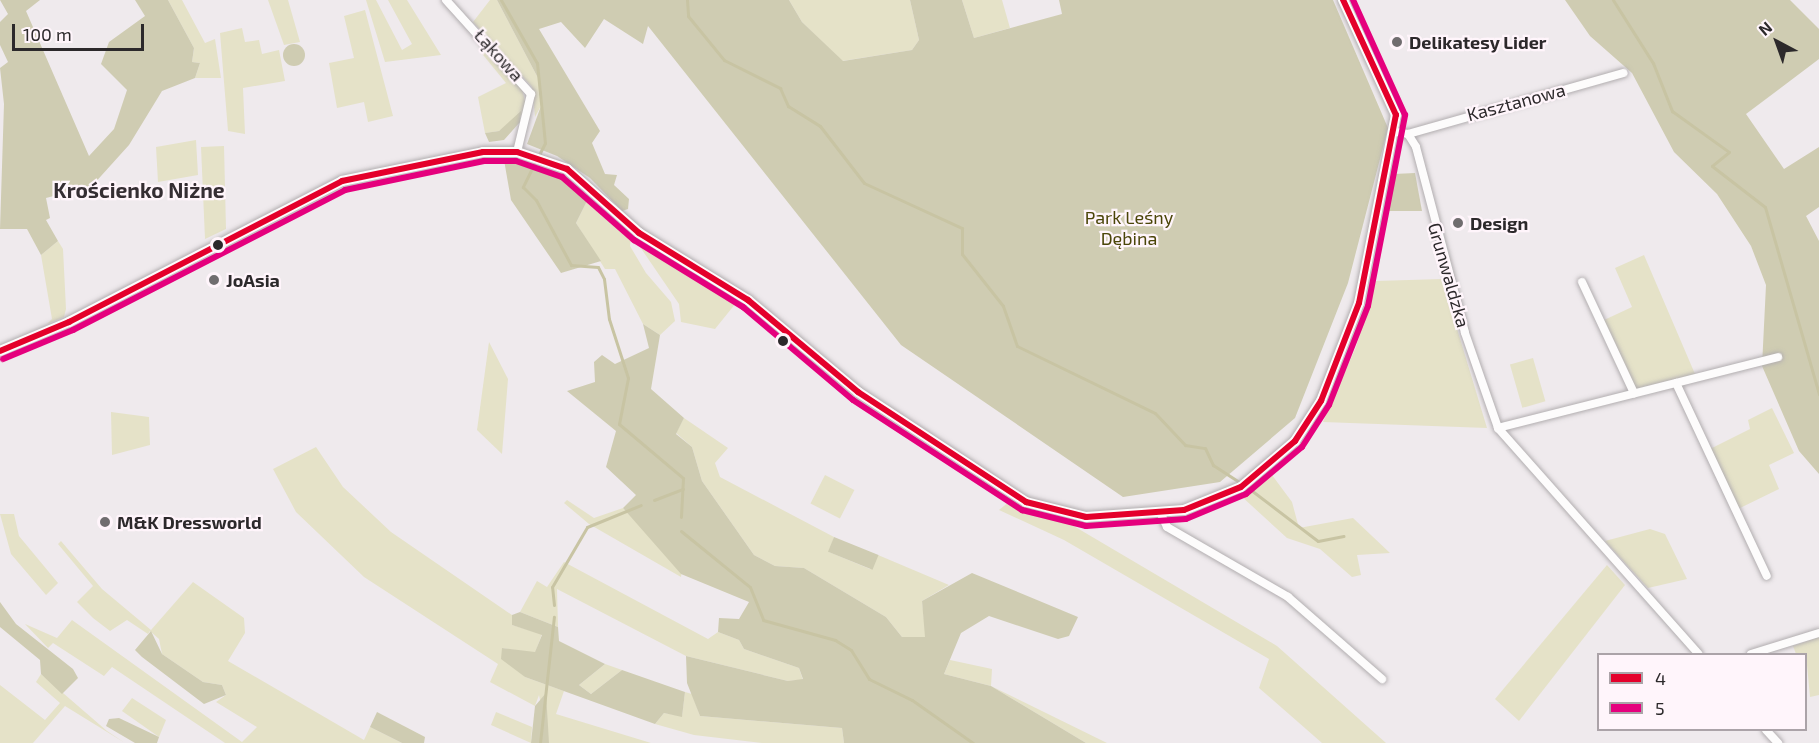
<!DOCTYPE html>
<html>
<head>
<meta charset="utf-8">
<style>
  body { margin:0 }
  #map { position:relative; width:1819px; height:743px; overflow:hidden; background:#efeaed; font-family:"Exo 2",sans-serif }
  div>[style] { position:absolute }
  .green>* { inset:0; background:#e5e2c8; transform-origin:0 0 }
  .forest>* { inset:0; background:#cfccb2; transform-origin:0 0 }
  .round { border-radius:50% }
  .stream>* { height:3px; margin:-1.5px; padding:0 1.5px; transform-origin:1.5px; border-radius:1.5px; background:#c8c4a3 }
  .roads { filter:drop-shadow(0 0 2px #b2aeb0) drop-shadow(0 0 2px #b2aeb0) }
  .street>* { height:8px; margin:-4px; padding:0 4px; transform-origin:4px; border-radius:4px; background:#fdfcfc }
  .secondary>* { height:10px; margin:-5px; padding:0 5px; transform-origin:5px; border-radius:5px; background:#fdfcfc }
  .bus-1>* { height:6px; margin:-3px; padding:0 3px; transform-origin:3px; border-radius:3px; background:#e4002b }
  .bus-2>* { height:6px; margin:-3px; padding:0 3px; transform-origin:3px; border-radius:3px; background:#e5007d }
  .dots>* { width:16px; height:16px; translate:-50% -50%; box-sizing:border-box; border:3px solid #fff5fb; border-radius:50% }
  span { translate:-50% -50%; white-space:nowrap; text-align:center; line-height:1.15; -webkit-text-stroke:4.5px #fff5fb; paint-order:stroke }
  .poi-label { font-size:18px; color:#2c292b; font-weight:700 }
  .left { translate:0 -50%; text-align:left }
  .street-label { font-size:18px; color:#2c292b }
  .park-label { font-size:18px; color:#4a4508 }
  .quarter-label { font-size:21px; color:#352e33; font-weight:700 }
  .legend { position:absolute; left:1597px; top:653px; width:210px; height:78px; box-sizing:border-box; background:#fff5fb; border:2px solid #aba3a8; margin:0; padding:8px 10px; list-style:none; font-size:18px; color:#2c292b }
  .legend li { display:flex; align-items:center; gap:12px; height:30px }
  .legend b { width:30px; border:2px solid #aba3a8 }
  .north { position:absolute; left:1747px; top:12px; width:60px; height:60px; -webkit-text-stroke:4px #fff5fb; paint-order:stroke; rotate:319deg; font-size:16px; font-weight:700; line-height:24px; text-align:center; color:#2c292b }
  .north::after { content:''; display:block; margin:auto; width:21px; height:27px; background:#2c292b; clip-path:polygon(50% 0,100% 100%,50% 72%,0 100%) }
  .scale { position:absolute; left:12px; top:24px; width:132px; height:27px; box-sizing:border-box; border:3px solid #2c292b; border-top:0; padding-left:8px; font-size:18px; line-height:21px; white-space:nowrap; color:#2c292b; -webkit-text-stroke:4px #fff5fb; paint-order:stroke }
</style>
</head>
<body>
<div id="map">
  <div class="green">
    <i style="clip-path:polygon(168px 0,182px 0,205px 43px,215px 39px,221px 78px,195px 78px,200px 63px,192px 62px,194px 48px)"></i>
    <i style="clip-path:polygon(268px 0,288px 0,300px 42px,284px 45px)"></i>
    <i style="clip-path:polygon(366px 0,376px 0,402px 50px,412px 44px,388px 0,407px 0,441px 55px,385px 62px)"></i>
    <i style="clip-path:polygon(490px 0,497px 0,538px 78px,541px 106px,535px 117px,532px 87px,473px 22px)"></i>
    <i style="clip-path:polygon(789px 0,910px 0,919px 40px,912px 50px,842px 61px,802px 22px)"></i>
    <i style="clip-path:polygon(962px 0,1002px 0,1010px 28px,974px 38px)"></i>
    <i style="clip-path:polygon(365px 10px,393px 116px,368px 122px,364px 102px,337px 108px,329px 63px,354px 58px,344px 16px)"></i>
    <i style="clip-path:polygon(242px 28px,245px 42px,259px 40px,262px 54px,279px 50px,285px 81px,243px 88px,245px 134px,228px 131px,220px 33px)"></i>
    <i style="clip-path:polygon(481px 44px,522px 89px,526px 105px,524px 113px,499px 131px,485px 133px,478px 97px,506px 83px,479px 50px)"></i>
    <i style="clip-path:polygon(196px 140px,198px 175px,158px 182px,156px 147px)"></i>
    <i style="clip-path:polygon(224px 146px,226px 229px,205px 239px,201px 147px)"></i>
    <i style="clip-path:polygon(589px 197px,631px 236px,630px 246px,646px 273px,671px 302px,675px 321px,660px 335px,643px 324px,615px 269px,605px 269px,576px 223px)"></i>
    <i style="clip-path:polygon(58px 241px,63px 249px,66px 309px,64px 317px,47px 324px,52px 319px,41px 255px)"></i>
    <i style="clip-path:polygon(636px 241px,736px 303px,715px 329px,681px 322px,679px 304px)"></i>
    <i style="clip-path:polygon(1644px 255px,1695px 374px,1635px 389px,1602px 321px,1632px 307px,1615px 268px)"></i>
    <i style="clip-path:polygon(1442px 279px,1487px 428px,1323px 422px,1356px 347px,1376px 281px)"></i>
    <i style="clip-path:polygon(489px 342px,508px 379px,502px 454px,477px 430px)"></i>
    <i style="left:1533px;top:358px;width:45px;height:24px;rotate:74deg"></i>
    <i style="clip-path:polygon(1772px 408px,1794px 453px,1769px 465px,1779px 489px,1738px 509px,1710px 449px,1750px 429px,1748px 420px)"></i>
    <i style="clip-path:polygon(111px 412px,149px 417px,150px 445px,112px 455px)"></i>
    <i style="clip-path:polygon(684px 418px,728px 448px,715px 463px,720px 477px,834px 537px,829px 552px,870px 569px,878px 555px,949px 585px,922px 601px,926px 637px,902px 637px,886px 617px,804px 568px,775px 566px,754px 555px,702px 481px,692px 447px,676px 433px)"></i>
    <i style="clip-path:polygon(316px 447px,343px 487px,391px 532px,512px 615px,512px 625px,542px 634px,535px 653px,502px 648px,525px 677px,564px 691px,556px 714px,651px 743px,549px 743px,539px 695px,535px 706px,490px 682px,498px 664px,364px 577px,296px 512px,273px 469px)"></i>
    <i style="left:825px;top:475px;width:33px;height:32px;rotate:27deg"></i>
    <i style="clip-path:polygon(1272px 475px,1292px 502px,1299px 528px,1353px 518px,1390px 553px,1357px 555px,1361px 575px,1352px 577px,1320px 549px,1287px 538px,1240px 495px)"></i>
    <i style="clip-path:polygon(567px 500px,594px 518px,623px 508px,682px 569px,681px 577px,589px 524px,564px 503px)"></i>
    <i style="clip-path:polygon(1010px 501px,1072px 525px,1277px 646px,1386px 743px,1322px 743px,1259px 688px,1269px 659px,1064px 540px,999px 510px)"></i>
    <i style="clip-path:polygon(0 514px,14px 514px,19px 536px,58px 583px,46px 595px,11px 554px)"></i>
    <i style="clip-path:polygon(1650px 529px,1665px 534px,1687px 579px,1648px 588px,1605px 541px)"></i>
    <i style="clip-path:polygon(61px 541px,102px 589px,151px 630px,193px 582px,244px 618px,245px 633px,228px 661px,364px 740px,370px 727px,402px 743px,225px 743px,112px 667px,104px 676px,53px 643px,48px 648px,25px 624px,57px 638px,72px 620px,242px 742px,257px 727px,216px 702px,226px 695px,222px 685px,203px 682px,162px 654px,159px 639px,150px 631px,148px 634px,127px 620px,110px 631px,93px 618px,77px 602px,93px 586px,58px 544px)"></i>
    <i style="clip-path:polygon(564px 562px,708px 639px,718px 632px,739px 640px,744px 649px,799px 668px,803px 680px,788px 681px,686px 656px,557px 589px,558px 627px,520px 612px,537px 581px,547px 587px)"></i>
    <i style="clip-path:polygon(1607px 565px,1625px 585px,1519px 721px,1495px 699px)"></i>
    <i style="clip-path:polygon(1819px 637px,1819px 695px,1810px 697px,1806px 654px,1796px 654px,1793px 646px)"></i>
    <i style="clip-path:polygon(950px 660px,992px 669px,991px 686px,1107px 743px,1086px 743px,991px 686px,944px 674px)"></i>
    <i style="clip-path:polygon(605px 664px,622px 670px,591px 694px,579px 685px)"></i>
    <i style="clip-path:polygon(41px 674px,107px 731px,125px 743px,65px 706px,33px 743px,0 743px,0 685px,45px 720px,60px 703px,36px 682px)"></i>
    <i style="clip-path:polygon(685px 692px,692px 694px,700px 716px,842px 728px,844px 743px,762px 743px,694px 735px,655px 724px,664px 713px,682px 716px)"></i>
    <i style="clip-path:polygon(132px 698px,166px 720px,159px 737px,122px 711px)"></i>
    <i style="clip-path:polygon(496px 712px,532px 727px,531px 743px,491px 725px)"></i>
  </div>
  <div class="forest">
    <i style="clip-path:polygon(0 0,40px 0,26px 11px,89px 156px,114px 129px,127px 90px,101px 64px,109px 42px,145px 16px,135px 0,168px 0,194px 48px,192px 62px,200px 63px,195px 78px,162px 91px,129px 145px,92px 186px,46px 198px,50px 218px,46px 220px,58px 241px,41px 255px,27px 229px,0 229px,4px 104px,0 68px,8px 62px,0 45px,0 22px,8px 14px)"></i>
    <i style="clip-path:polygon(497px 0,789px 0,802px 22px,843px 61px,912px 50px,919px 40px,910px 0,962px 0,974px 38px,1062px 14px,1059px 0,1333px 0,1388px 128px,1348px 283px,1295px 418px,1220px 482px,1123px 497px,901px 345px,648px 26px,643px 44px,604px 19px,585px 48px,561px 22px,539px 29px,600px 131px,592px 143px,605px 174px,617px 175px,614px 185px,629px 199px,628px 209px,622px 211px,590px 178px,557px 156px,527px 144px,541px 106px,538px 78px)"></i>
    <i style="clip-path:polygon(1565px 0,1790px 0,1819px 29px,1819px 59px,1746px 114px,1784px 169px,1819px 147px,1819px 207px,1806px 216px,1819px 241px,1819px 474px,1799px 451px,1762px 366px,1766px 285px,1751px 246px,1717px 194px,1674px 152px,1632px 73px,1590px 36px)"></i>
    <i class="round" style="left:283px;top:44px;width:22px;height:22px"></i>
    <i style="clip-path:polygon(521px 111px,520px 122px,504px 140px,489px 142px,485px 133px,499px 131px)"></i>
    <i style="clip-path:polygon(504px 160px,539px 166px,589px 197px,576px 223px,601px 261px,561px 273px,511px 200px)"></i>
    <i style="clip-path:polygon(1415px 173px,1422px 211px,1389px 211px,1394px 174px)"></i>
    <i style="clip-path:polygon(643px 324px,660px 335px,651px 389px,684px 418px,676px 434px,692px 447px,702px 481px,754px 555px,775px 566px,804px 568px,886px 617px,902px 637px,925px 637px,922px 601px,972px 573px,1078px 617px,1069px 636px,1058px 639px,989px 616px,961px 633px,944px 674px,991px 686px,1086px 743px,844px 743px,842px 728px,700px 716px,687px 683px,686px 656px,788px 681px,803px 679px,799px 668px,744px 649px,739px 640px,718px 632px,719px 618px,739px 619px,749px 602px,681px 574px,623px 508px,636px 495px,606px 467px,616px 431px,567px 391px,595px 382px,594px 362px,602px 355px,615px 364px,649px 348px)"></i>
    <i style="left:834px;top:537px;width:48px;height:16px;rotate:22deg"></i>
    <i style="clip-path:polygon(0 602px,16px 624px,73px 669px,78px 678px,62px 694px,41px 674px,40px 660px,0 627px)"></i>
    <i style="clip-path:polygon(520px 612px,558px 627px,559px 641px,605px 664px,579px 685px,591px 694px,622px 670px,685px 692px,682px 717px,664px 713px,655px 724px,525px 677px,501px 659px,502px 648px,535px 652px,542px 635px,512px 625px,512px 615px)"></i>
    <i style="clip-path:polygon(151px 631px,162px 654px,203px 682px,222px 685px,226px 695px,204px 704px,142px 657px,135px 650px)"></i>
    <i style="clip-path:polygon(546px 693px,549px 743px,531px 743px,535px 706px)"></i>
    <i style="clip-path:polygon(377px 712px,425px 737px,424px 743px,402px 743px,370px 727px)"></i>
    <i style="clip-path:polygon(119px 718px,159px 737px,157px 743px,135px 743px,106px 726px,109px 719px)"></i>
  </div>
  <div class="stream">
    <i style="left:501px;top:0;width:73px;rotate:60.3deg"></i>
    <i style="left:537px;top:63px;width:80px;rotate:84.3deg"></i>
    <i style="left:545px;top:143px;width:16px;rotate:117deg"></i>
    <i style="left:687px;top:0;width:16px;rotate:86deg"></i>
    <i style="left:688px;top:16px;width:57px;rotate:50.7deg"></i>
    <i style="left:724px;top:60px;width:63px;rotate:26.6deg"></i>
    <i style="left:780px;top:88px;width:20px;rotate:66deg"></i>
    <i style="left:788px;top:106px;width:38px;rotate:32deg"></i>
    <i style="left:820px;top:126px;width:72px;rotate:52.3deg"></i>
    <i style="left:864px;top:183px;width:108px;rotate:24.7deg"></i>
    <i style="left:962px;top:228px;width:26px;rotate:90deg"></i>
    <i style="left:962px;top:254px;width:66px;rotate:51.7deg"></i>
    <i style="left:1003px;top:306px;width:42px;rotate:70.7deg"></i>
    <i style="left:1017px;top:346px;width:153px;rotate:25.9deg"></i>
    <i style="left:1155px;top:413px;width:44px;rotate:46.8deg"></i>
    <i style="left:1185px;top:445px;width:20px;rotate:9deg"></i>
    <i style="left:1205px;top:448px;width:19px;rotate:65deg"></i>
    <i style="left:1213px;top:465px;width:33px;rotate:33deg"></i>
    <i style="left:1613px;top:0;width:75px;rotate:57.6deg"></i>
    <i style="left:1653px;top:63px;width:52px;rotate:68.4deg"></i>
    <i style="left:1672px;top:111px;width:70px;rotate:35.7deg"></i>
    <i style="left:1729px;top:152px;width:22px;rotate:141deg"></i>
    <i style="left:1712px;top:166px;width:67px;rotate:37.7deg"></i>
    <i style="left:1765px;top:207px;width:195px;rotate:73.9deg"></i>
    <i style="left:535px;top:162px;width:28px;rotate:116deg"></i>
    <i style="left:523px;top:187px;width:18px;rotate:45deg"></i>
    <i style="left:536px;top:200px;width:74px;rotate:61.7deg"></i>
    <i style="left:571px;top:265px;width:27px;rotate:4deg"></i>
    <i style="left:598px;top:267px;width:13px;rotate:63deg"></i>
    <i style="left:604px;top:279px;width:40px;rotate:82.9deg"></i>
    <i style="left:609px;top:319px;width:62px;rotate:72.1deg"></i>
    <i style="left:628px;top:378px;width:47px;rotate:101.1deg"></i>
    <i style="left:619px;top:424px;width:84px;rotate:40.2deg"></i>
    <i style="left:683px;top:478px;width:39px;rotate:93deg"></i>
    <i style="left:1247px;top:487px;width:89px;rotate:37.3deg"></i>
    <i style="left:1318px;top:541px;width:26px;rotate:-11deg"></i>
    <i style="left:654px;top:500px;width:31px;rotate:-21deg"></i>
    <i style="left:681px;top:531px;width:89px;rotate:39.1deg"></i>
    <i style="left:750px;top:587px;width:35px;rotate:68deg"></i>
    <i style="left:763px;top:620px;width:75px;rotate:15.5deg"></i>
    <i style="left:835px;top:640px;width:19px;rotate:32deg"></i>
    <i style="left:851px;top:650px;width:34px;rotate:58deg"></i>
    <i style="left:869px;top:679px;width:48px;rotate:26deg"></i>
    <i style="left:912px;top:700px;width:75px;rotate:35.2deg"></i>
    <i style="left:554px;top:605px;width:18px;rotate:-96deg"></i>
    <i style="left:552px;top:587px;width:69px;rotate:-59.7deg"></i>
    <i style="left:587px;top:527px;width:58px;rotate:-22.2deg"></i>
    <i style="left:540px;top:743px;width:127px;rotate:-83.7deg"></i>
  </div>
  <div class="roads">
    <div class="street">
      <i style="left:446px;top:0;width:127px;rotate:47.9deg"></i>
      <i style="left:531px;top:94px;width:60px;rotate:103.6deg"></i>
      <i style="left:1396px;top:132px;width:12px;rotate:9deg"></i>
      <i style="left:1408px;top:134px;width:15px;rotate:58deg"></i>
      <i style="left:1416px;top:147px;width:192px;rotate:75.2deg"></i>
      <i style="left:1465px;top:333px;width:101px;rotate:70.8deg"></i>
      <i style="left:1498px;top:428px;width:302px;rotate:48.4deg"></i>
      <i style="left:1408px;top:134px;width:224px;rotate:-15.8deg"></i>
      <i style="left:1582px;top:282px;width:123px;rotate:64.9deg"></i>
      <i style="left:1676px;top:383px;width:213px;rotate:64.8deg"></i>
      <i style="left:1498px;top:428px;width:289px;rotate:-14.2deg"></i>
      <i style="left:1161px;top:514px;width:14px;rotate:65deg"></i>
      <i style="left:1167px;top:527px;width:140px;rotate:30deg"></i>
      <i style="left:1288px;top:597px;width:125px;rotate:41.1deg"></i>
      <i style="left:1751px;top:654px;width:71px;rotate:-17.2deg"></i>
      <i style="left:1766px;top:730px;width:18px;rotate:47deg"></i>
    </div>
    <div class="secondary">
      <i style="left:0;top:351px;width:75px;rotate:-22.8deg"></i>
      <i style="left:69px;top:322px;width:307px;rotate:-27.3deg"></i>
      <i style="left:342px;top:181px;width:144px;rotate:-11.6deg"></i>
      <i style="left:483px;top:152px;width:34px"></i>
      <i style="left:517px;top:152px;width:53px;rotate:18.8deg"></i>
      <i style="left:567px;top:169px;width:96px;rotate:41.6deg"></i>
      <i style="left:639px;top:233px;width:128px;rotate:31.6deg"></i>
      <i style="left:748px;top:300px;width:143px;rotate:39.9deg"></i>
      <i style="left:858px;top:392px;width:201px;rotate:33.2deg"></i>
      <i style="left:1026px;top:502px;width:62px;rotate:14deg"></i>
      <i style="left:1086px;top:517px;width:98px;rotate:-4.1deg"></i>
      <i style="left:1184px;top:510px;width:61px;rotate:-22deg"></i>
      <i style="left:1241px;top:487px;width:71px;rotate:-40.4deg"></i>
      <i style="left:1295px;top:441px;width:48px;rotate:-57deg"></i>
      <i style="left:1321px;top:401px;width:105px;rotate:-68.8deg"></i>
      <i style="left:1359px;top:303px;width:192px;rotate:-78.9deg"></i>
      <i style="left:1396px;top:115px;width:127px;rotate:-114.7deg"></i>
    </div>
  </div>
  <div class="bus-1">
    <i style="left:0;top:351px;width:75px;rotate:-22.8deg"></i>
    <i style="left:69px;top:322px;width:307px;rotate:-27.3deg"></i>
    <i style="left:342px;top:181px;width:144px;rotate:-11.6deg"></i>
    <i style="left:483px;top:152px;width:34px"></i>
    <i style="left:517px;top:152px;width:53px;rotate:18.8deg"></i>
    <i style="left:567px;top:169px;width:96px;rotate:41.6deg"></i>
    <i style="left:639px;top:233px;width:128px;rotate:31.6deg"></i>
    <i style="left:748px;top:300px;width:143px;rotate:39.9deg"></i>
    <i style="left:858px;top:392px;width:201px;rotate:33.2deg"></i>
    <i style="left:1026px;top:502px;width:62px;rotate:14deg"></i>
    <i style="left:1086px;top:517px;width:98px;rotate:-4.1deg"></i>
    <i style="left:1184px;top:510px;width:61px;rotate:-22deg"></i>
    <i style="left:1241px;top:487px;width:71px;rotate:-40.4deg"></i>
    <i style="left:1295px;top:441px;width:48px;rotate:-57deg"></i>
    <i style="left:1321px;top:401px;width:105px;rotate:-68.8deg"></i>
    <i style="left:1359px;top:303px;width:192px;rotate:-78.9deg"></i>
    <i style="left:1396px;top:115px;width:127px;rotate:-114.7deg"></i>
  </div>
  <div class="bus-2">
    <i style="left:3px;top:359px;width:76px;rotate:-22.5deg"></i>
    <i style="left:73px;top:330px;width:306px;rotate:-27.2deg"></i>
    <i style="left:345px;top:190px;width:142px;rotate:-11.8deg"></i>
    <i style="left:484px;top:161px;width:32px"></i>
    <i style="left:516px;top:161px;width:49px;rotate:19.2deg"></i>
    <i style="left:562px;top:177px;width:96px;rotate:41.2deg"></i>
    <i style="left:634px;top:240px;width:128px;rotate:31.6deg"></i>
    <i style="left:743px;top:307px;width:144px;rotate:40.2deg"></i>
    <i style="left:853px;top:400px;width:202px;rotate:33.1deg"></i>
    <i style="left:1022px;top:510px;width:66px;rotate:14deg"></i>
    <i style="left:1086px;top:526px;width:100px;rotate:-4deg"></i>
    <i style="left:1186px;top:519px;width:65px;rotate:-22.6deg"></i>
    <i style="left:1246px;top:494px;width:73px;rotate:-40deg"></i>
    <i style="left:1302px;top:447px;width:50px;rotate:-57.3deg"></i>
    <i style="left:1329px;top:405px;width:106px;rotate:-68.5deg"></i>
    <i style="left:1368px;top:306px;width:195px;rotate:-79deg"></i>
    <i style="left:1405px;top:115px;width:126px;rotate:-114.3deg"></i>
  </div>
  <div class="dots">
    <i style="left:1397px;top:42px;background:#706d6f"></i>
    <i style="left:1458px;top:223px;background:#706d6f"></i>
    <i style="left:218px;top:245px;background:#2c292b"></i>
    <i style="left:214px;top:280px;background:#706d6f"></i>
    <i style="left:783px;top:341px;background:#2c292b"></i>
    <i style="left:105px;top:522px;background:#706d6f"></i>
  </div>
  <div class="poi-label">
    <span class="left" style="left:1409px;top:42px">Delikatesy Lider</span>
    <span class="left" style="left:1470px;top:223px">Design</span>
    <span class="left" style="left:226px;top:280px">JoAsia</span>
    <span class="left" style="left:117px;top:522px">M&amp;K Dressworld</span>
  </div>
  <div class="street-label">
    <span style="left:499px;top:55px;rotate:48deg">Łąkowa</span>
    <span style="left:1516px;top:102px;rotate:-15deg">Kasztanowa</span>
    <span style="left:1449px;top:275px;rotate:74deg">Grunwaldzka</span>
  </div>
  <div class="park-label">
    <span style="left:1129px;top:228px">Park Leśny<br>Dębina</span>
  </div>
  <div class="quarter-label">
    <span style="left:139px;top:190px">Krościenko Niżne</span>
  </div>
  <ul class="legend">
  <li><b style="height:8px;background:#e4002b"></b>4</li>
  <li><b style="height:8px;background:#e5007d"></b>5</li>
  </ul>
  <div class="north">N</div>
  <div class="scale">100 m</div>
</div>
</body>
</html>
